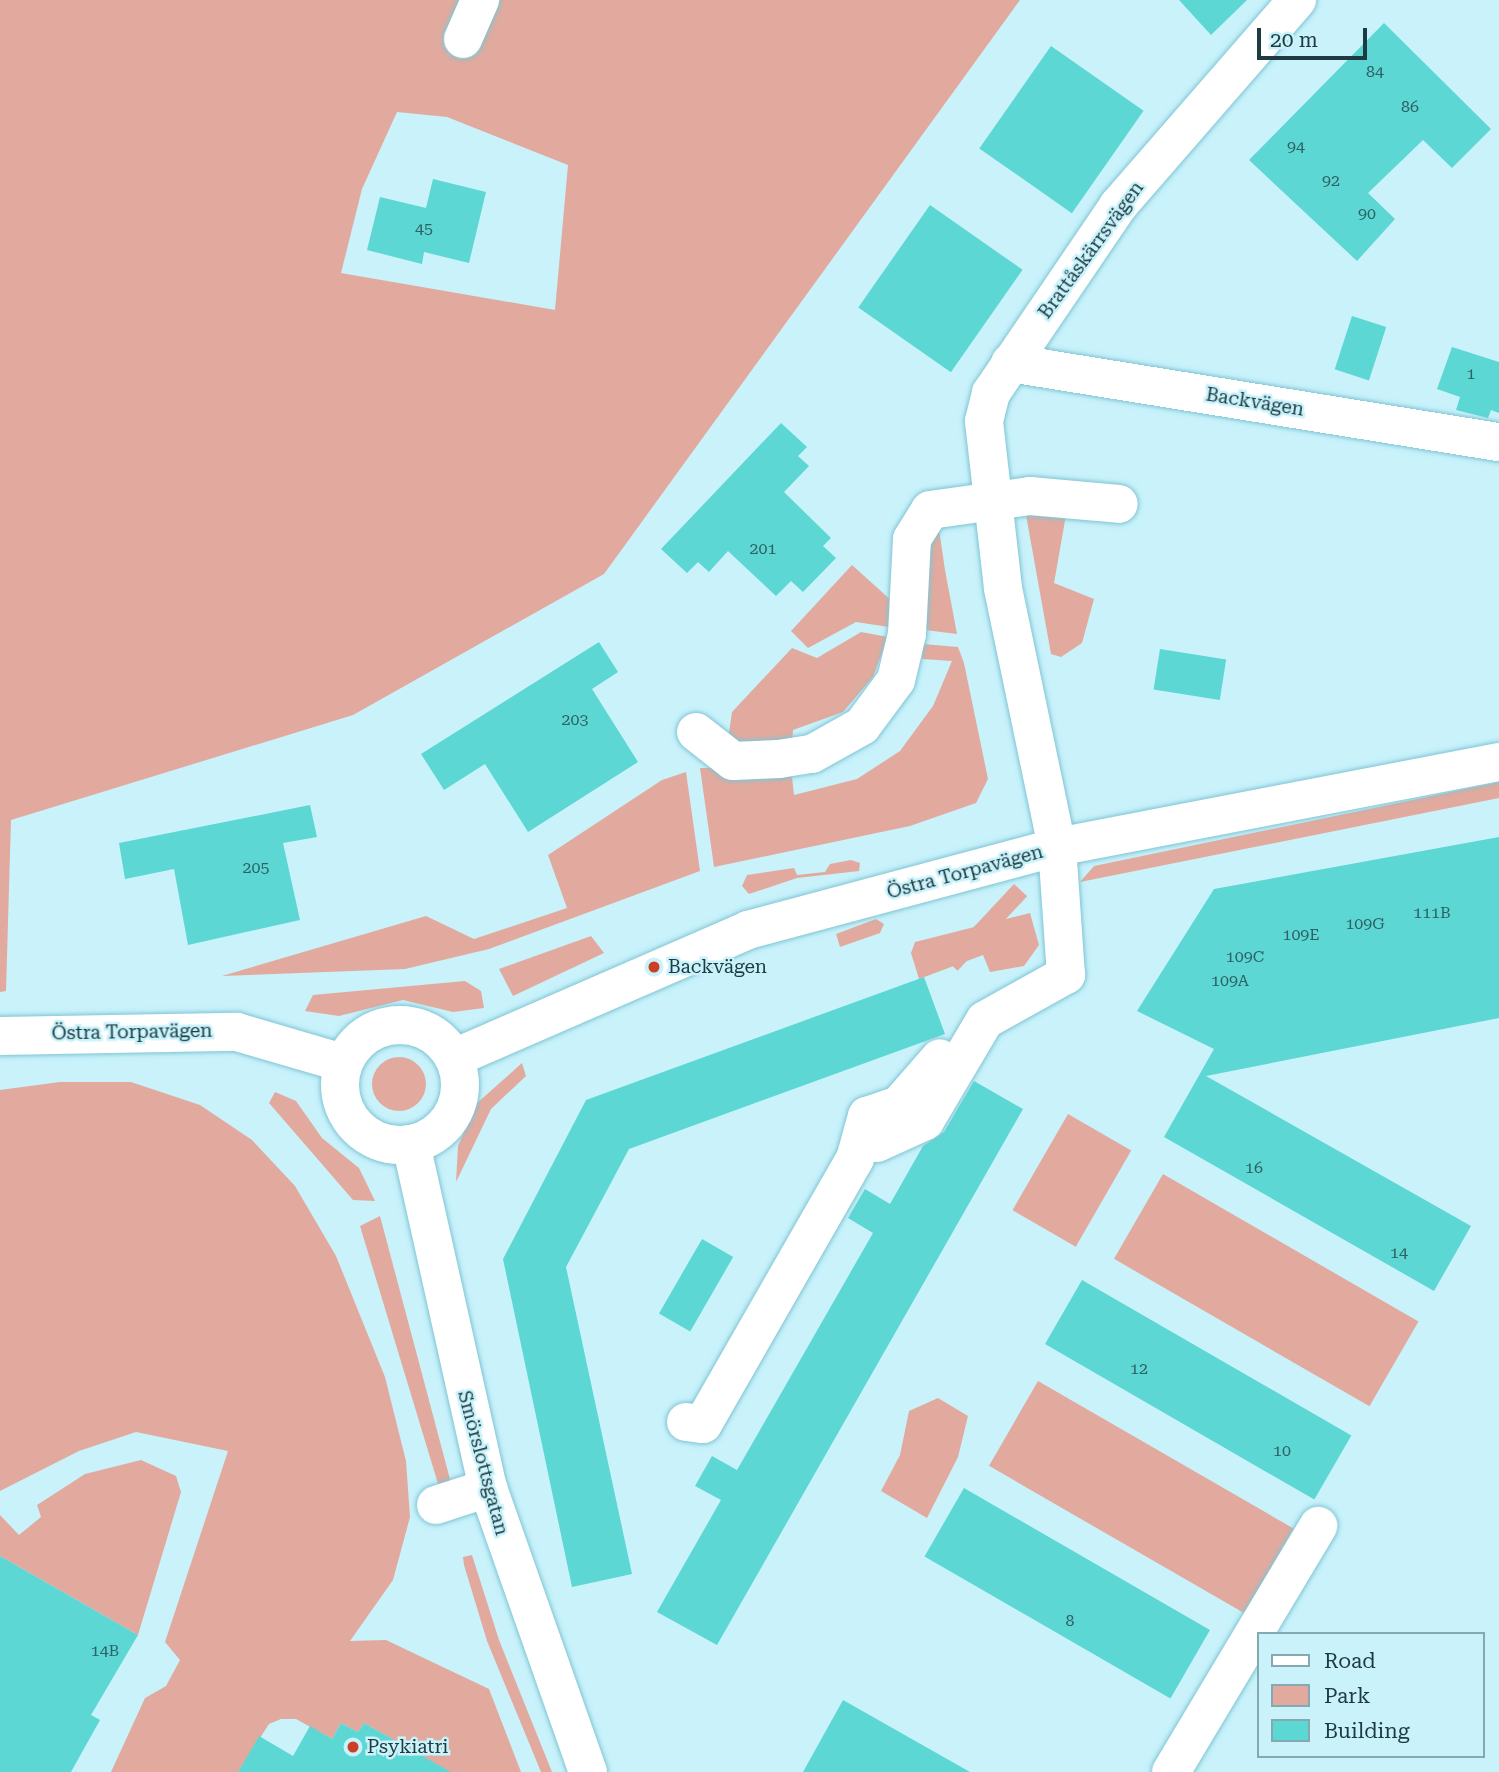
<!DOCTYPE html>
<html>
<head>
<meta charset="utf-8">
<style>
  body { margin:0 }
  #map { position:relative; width:1499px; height:1772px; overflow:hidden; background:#c9f2fb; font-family:"Roboto Serif",serif }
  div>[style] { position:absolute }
  .green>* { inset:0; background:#e2aa9e; transform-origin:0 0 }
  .round { border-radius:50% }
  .building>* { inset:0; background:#5cd7d3; transform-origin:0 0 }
  .roads { filter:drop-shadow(0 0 2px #7fc5d4) drop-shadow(0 0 2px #7fc5d4) }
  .minor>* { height:38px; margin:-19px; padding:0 19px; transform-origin:19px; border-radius:19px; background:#fff }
  .minor>.ring { margin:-19px; padding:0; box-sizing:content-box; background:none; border:38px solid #fff; border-radius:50% }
  .dots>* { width:19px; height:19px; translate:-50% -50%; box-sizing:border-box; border:4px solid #c9f2fb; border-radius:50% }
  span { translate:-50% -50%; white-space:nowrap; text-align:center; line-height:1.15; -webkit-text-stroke:5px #c9f2fb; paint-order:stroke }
  .number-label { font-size:16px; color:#2d6266 }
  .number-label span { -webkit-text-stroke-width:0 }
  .street-label { font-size:19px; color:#1d3b41 }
  .poi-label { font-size:19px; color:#1d3b41 }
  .left { translate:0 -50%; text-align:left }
  .legend { position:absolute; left:1257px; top:1632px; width:228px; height:126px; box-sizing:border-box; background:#c9f2fb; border:2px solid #84a9b1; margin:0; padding:9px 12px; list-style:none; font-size:21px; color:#1d3b41 }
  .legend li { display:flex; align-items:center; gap:14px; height:35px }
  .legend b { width:35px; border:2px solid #84a9b1 }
  .scale { position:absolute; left:1257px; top:28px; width:110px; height:32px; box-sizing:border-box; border:4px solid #1d3b41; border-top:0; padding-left:9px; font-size:21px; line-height:24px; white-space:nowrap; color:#1d3b41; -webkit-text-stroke:5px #c9f2fb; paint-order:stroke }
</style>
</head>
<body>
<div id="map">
  <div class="green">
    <i style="clip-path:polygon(evenodd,0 0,1020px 0,604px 574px,353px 715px,11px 820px,6px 991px,0 992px,0 0,397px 112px,447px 117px,568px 165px,555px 310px,341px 273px,362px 189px,397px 112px)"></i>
    <i style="clip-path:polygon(1026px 515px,1066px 515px,1054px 583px,1094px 599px,1082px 643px,1061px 657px,1051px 654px)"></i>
    <i style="clip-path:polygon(939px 529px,945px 570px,957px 634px,925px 630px,928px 546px)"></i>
    <i style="clip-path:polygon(852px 565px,893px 602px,889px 627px,856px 622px,808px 648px,791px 631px)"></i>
    <i style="clip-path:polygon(861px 632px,888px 637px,873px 677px,843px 712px,793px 730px,792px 746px,750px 752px,729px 733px,732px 712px,792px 648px,817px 658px)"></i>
    <i style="clip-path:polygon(923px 644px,958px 647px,964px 663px,988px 779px,976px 803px,910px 826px,714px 867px,700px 768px,791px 768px,794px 795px,857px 779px,900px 751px,933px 706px,952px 661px,922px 659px)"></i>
    <i style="clip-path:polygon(686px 772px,700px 871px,489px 949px,405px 969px,222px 976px,426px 916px,474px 939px,567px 908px,548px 855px,662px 780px)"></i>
    <i style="clip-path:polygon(1499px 782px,1499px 798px,1080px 882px,1094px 866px)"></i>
    <i style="clip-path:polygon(851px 860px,860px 863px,859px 871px,797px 878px,749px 894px,742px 886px,747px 875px,794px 868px,797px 875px,825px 872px,830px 864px)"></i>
    <i style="left:1014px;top:884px;width:18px;height:102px;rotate:43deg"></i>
    <i style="clip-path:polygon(1030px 913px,1039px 945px,1024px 966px,990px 972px,983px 955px,919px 979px,911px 953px,915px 942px)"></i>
    <i style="clip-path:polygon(876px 919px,884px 924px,880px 933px,840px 947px,836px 934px)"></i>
    <i style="clip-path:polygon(591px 936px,604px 953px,513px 996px,499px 969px)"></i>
    <i style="clip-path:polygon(465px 981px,481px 991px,484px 1008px,453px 1012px,403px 1000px,339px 1016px,305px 1011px,313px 995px)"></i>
    <i class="round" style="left:372px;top:1057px;width:54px;height:54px"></i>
    <i style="clip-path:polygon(522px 1063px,526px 1076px,491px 1109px,456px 1182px,458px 1146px,476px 1104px)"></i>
    <i style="clip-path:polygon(60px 1082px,131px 1082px,200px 1105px,252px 1140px,295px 1186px,336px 1256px,385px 1377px,406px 1461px,410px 1517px,393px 1580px,350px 1641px,386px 1640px,489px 1689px,521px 1772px,432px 1772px,436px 1764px,364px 1723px,358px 1732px,341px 1723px,332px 1739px,296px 1719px,281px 1719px,269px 1724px,238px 1772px,111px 1772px,145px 1698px,166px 1686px,180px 1660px,165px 1642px,228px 1451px,136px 1432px,79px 1451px,0 1491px,0 1090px)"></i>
    <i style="clip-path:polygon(275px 1092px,296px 1101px,322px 1138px,359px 1168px,375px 1201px,353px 1200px,269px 1103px)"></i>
    <i style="left:1068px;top:1114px;width:73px;height:111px;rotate:30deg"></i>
    <i style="left:1163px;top:1174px;width:295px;height:98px;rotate:30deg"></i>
    <i style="clip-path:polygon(380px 1216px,451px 1483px,439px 1487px,360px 1226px)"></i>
    <i style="left:1038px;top:1381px;width:295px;height:98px;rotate:30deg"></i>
    <i style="clip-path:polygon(938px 1398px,968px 1416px,958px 1457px,927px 1518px,881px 1491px,900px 1455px,909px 1411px)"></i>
    <i style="clip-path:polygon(141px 1460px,176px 1476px,181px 1492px,138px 1635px,0 1556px,0 1515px,19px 1535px,41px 1517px,37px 1505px,85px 1474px)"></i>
    <i style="clip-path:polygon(472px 1555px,499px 1640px,552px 1772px,541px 1772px,487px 1641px,464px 1565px,463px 1557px)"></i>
  </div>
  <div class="building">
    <i style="clip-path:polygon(1179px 0,1247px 0,1211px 35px)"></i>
    <i style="clip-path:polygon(1384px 23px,1491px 129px,1452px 168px,1423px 140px,1368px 193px,1395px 219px,1357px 261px,1249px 160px)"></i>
    <i style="left:1051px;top:46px;width:113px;height:125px;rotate:35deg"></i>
    <i style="clip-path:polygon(433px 179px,486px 192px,469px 263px,424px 252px,422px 264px,367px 250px,380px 197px,426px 208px)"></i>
    <i style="left:930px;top:205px;width:113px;height:125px;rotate:35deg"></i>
    <i style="left:1352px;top:316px;width:36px;height:56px;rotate:18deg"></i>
    <i style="clip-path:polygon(1452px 347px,1499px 362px,1499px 413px,1491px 410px,1488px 418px,1456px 410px,1460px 397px,1437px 389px)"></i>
    <i style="clip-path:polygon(781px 423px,807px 447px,798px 456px,809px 466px,784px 492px,831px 538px,823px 546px,836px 558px,803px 592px,791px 581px,776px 596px,728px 551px,709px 572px,698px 562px,687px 573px,661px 549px)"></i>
    <i style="clip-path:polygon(599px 642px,618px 672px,592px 689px,638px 762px,528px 832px,485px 764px,444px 790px,421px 754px)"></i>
    <i style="left:1160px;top:649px;width:67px;height:41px;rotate:9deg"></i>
    <i style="clip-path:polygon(310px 805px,317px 837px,283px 843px,300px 920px,188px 945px,174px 869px,125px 879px,119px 843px)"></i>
    <i style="clip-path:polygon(1499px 837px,1499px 1018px,1206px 1076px,1471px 1226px,1434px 1291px,1164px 1137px,1214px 1049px,1137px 1011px,1214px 889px)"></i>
    <i style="clip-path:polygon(924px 977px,945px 1034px,629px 1149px,566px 1267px,632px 1574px,572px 1587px,503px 1259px,586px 1100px)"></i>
    <i style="clip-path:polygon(974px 1081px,1023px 1109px,717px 1645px,657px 1612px,721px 1500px,695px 1486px,712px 1456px,737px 1470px,873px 1233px,848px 1218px,865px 1189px,890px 1204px,923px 1146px,944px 1132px)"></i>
    <i style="left:702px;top:1239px;width:36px;height:86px;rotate:30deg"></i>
    <i style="left:1082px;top:1280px;width:311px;height:74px;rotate:30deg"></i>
    <i style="left:964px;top:1488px;width:284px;height:79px;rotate:30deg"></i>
    <i style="clip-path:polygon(0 1556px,138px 1635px,91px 1715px,100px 1720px,71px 1772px,0 1772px)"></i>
    <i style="clip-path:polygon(843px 1700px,970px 1772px,803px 1772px)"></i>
    <i style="clip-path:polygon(341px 1723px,358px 1732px,364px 1723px,451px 1772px,238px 1772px,259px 1736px,293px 1756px,310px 1726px,332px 1739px)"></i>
  </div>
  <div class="roads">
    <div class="minor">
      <i style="left:463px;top:39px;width:43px;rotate:-66.4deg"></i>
      <i style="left:1010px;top:363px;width:495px;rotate:9.2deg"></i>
      <i style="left:696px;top:732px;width:47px;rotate:38.1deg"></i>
      <i style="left:733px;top:761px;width:46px;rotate:-2.5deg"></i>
      <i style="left:779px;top:759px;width:33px;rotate:-9deg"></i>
      <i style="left:812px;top:754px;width:57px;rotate:-29.2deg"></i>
      <i style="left:862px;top:726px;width:57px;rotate:-53.5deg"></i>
      <i style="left:896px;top:680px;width:47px;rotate:-76.6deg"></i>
      <i style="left:907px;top:634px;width:95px;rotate:-87deg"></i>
      <i style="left:912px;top:539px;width:34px;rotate:-58deg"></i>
      <i style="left:930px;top:510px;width:101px;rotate:-8deg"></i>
      <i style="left:1030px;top:496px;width:89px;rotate:5.1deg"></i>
      <i class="ring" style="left:340px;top:1025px;width:82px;height:82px"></i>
      <i style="left:0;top:1036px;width:237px;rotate:-1deg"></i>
      <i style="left:237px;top:1032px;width:110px;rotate:16.3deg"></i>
      <i style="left:454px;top:1058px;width:321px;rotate:-23.5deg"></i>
      <i style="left:748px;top:930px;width:320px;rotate:-15deg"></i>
      <i style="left:1057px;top:847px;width:450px;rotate:-10.9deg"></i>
      <i style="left:877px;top:1143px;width:53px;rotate:-24.6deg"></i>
      <i style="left:925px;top:1121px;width:117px;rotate:-59.3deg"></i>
      <i style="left:985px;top:1020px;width:93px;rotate:-29.1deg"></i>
      <i style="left:1066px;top:975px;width:128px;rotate:-94deg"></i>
      <i style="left:1057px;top:847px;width:265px;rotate:-101.8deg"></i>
      <i style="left:1003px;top:588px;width:168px;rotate:-96.5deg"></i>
      <i style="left:984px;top:421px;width:29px;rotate:-76deg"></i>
      <i style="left:991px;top:393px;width:226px;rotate:-55.8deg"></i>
      <i style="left:1118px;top:206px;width:273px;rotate:-49deg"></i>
      <i style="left:411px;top:1144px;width:353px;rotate:77.4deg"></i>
      <i style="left:488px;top:1488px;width:301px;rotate:70.6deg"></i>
      <i style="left:686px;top:1422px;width:17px;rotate:7deg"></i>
      <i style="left:703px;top:1424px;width:305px;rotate:-60.2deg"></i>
      <i style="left:855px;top:1159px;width:45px;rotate:-74.4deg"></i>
      <i style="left:867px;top:1116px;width:34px;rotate:-19deg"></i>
      <i style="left:899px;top:1105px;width:62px;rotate:-48.9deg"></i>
      <i style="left:436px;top:1505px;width:55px;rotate:-18.1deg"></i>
      <i style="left:1171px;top:1772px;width:287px;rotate:-59.1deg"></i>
    </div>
  </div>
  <div class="dots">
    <i style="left:654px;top:967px;background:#ca3f26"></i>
    <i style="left:353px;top:1747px;background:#ca3f26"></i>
  </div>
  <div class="number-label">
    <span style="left:1375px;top:72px">84</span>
    <span style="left:1410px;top:107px">86</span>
    <span style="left:1296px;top:147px">94</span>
    <span style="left:1331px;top:181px">92</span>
    <span style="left:1367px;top:214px">90</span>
    <span style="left:424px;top:229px">45</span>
    <span style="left:1471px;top:374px">1</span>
    <span style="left:763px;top:549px">201</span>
    <span style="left:575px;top:720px">203</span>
    <span style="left:256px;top:868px">205</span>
    <span style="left:1432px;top:913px">111B</span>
    <span style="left:1365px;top:924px">109G</span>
    <span style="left:1301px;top:935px">109E</span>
    <span style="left:1245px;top:957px">109C</span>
    <span style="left:1230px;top:981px">109A</span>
    <span style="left:1254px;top:1168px">16</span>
    <span style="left:1399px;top:1253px">14</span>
    <span style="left:1139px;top:1369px">12</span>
    <span style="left:1282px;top:1451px">10</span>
    <span style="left:1070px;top:1621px">8</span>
    <span style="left:105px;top:1651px">14B</span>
  </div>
  <div class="street-label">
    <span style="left:1091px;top:250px;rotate:-54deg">Brattåskärrsvägen</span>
    <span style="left:1255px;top:402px;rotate:9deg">Backvägen</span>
    <span style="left:965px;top:872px;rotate:-15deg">Östra Torpavägen</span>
    <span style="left:132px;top:1032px;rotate:-1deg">Östra Torpavägen</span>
    <span style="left:483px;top:1463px;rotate:75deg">Smörslottsgatan</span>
  </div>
  <div class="poi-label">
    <span class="left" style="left:668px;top:967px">Backvägen</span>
    <span class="left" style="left:367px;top:1747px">Psykiatri</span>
  </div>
  <ul class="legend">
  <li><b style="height:9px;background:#fff"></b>Road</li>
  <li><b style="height:19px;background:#e2aa9e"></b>Park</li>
  <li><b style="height:19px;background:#5cd7d3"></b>Building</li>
  </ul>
  <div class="scale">20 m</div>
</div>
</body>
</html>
